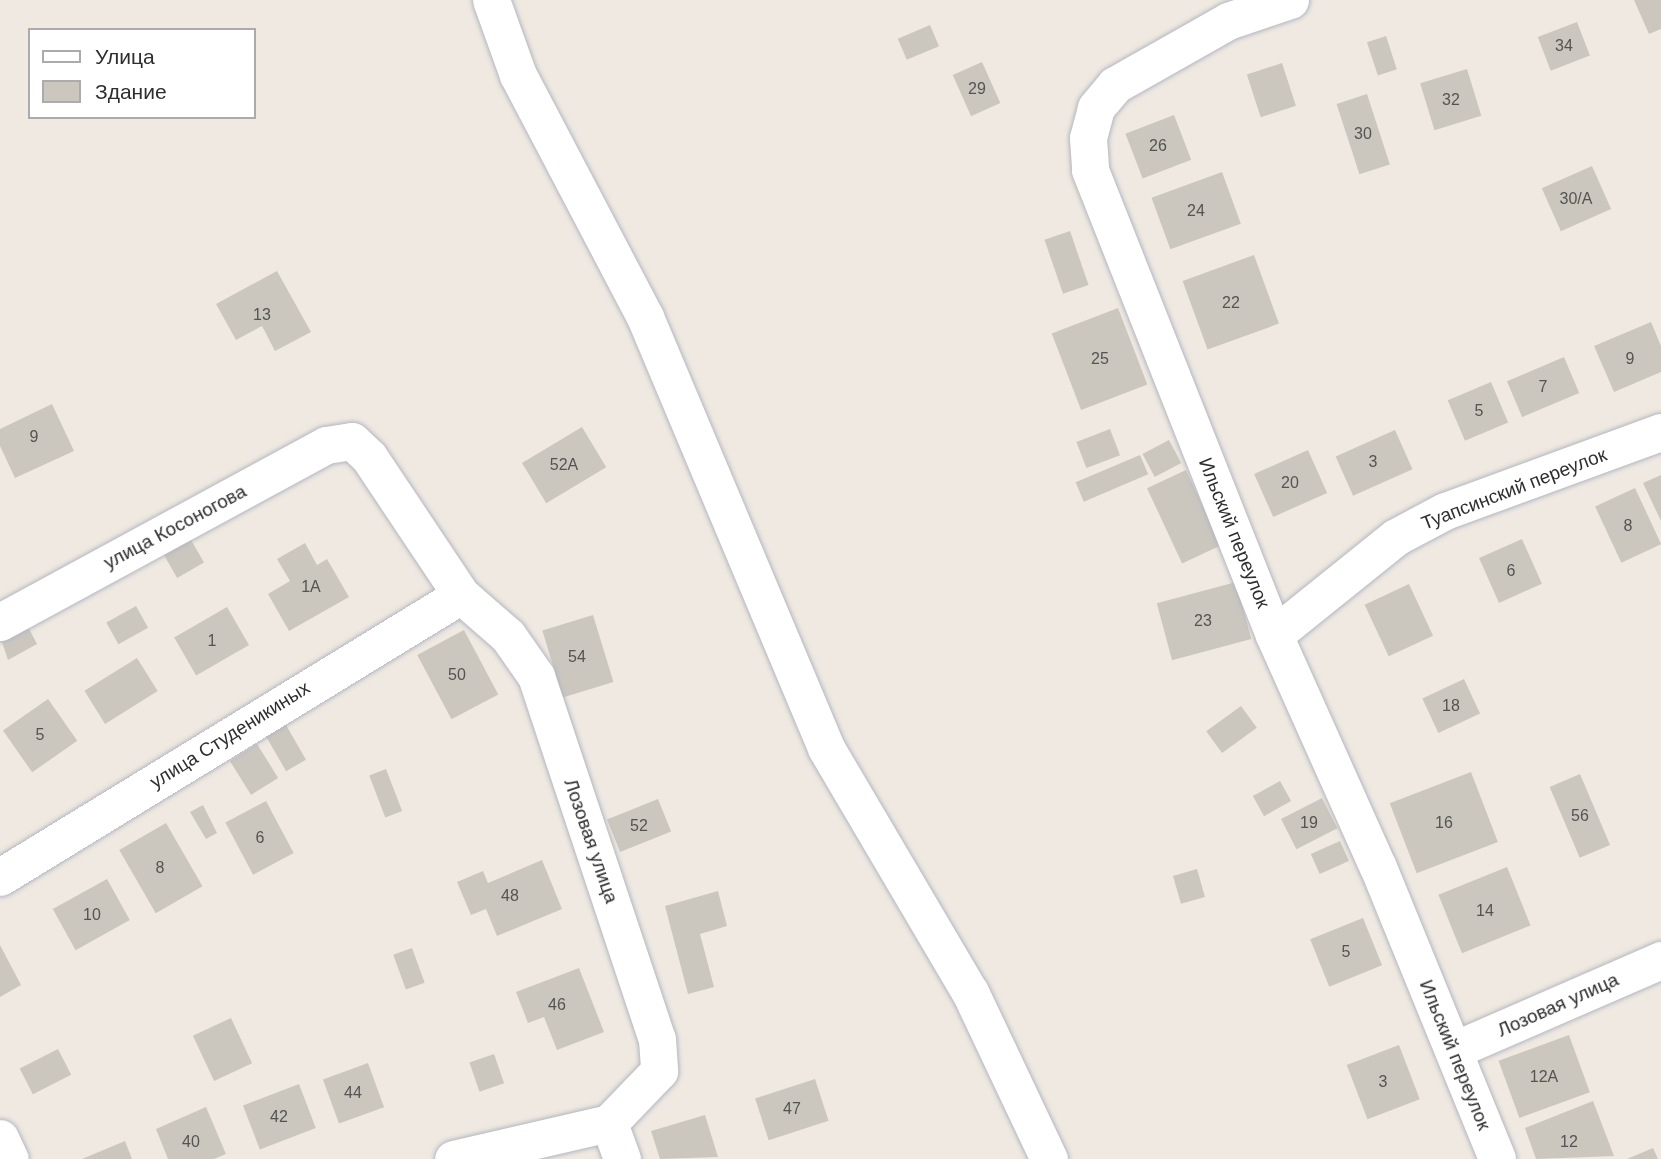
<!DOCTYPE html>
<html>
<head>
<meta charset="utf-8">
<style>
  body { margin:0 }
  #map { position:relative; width:1661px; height:1159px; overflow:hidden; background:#efe9e1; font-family:Helvetica,sans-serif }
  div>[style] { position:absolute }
  .building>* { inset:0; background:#cbc7bf; transform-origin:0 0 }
  .roads { filter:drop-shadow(0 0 2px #b4b7c1) drop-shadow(0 0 2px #b4b7c1) }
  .street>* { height:37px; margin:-18.5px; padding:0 18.5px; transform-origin:18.5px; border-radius:18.5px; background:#fff }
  span { translate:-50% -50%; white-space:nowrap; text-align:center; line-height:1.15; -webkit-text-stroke:5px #fff; paint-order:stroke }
  .number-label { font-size:16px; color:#555452 }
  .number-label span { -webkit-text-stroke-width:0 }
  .street-label { font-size:19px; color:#2e2e2e }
  .legend { position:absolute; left:28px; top:28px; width:228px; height:91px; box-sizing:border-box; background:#fff; border:2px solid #ababab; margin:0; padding:9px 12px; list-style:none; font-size:21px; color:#2e2e2e }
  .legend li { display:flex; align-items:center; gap:14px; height:35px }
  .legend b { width:35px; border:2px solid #ababab }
</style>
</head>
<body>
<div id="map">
  <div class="building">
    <i style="clip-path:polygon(1634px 0,1661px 0,1661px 29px,1649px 34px)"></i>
    <i style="left:1577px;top:22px;width:36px;height:42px;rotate:69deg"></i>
    <i style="left:930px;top:25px;width:23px;height:35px;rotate:67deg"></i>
    <i style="left:1386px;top:36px;width:35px;height:20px;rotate:72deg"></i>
    <i style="left:982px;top:62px;width:45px;height:32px;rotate:66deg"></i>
    <i style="left:1282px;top:63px;width:45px;height:37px;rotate:72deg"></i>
    <i style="left:1467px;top:69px;width:49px;height:49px;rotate:73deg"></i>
    <i style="left:1367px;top:94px;width:74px;height:32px;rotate:72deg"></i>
    <i style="left:1174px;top:115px;width:48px;height:52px;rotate:69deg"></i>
    <i style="left:1592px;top:166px;width:47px;height:55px;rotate:66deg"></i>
    <i style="left:1222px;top:172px;width:55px;height:75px;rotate:70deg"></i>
    <i style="left:1070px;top:231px;width:57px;height:27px;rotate:71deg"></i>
    <i style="left:1254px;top:255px;width:73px;height:76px;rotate:70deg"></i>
    <i style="clip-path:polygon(277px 271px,311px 332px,275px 351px,262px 326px,236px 340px,216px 304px)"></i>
    <i style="left:1118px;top:308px;width:82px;height:71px;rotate:69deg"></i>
    <i style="clip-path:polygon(1651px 322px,1661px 346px,1661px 372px,1614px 392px,1594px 346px)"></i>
    <i style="left:1564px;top:357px;width:39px;height:62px;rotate:67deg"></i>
    <i style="left:1491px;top:382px;width:44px;height:47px;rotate:67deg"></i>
    <i style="clip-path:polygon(52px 404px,74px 451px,15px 478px,0 446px,0 429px)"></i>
    <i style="left:582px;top:427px;width:47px;height:70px;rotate:59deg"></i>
    <i style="left:1110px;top:429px;width:28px;height:36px;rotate:69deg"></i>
    <i style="left:1395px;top:430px;width:43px;height:65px;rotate:66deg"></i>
    <i style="left:1169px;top:440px;width:26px;height:30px;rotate:62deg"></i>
    <i style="left:1308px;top:450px;width:47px;height:59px;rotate:66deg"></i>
    <i style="left:1140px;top:455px;width:21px;height:70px;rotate:67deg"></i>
    <i style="left:1186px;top:470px;width:83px;height:43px;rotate:65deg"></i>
    <i style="clip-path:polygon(1661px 475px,1661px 521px,1643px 483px)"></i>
    <i style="left:1635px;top:488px;width:62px;height:44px;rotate:65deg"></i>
    <i style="left:187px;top:533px;width:34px;height:31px;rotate:60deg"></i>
    <i style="left:1522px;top:539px;width:49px;height:47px;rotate:66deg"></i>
    <i style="clip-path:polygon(305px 543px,317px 565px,327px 559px,349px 597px,289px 631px,268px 594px,290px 581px,277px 559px)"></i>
    <i style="left:1236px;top:582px;width:59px;height:82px;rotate:75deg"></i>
    <i style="left:1409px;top:584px;width:57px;height:49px;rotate:65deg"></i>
    <i style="left:136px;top:606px;width:25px;height:34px;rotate:61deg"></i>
    <i style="left:227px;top:607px;width:44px;height:61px;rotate:60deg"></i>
    <i style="left:593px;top:615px;width:70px;height:53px;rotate:73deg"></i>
    <i style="clip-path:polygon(26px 623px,37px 644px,8px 660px,0 636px)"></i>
    <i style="left:464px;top:630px;width:73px;height:53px;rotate:62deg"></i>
    <i style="left:137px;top:658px;width:39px;height:62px;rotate:58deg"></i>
    <i style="left:1464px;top:679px;width:38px;height:46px;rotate:65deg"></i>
    <i style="left:48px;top:699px;width:51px;height:55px;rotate:55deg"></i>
    <i style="left:1241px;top:706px;width:27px;height:43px;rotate:54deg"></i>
    <i style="left:286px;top:725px;width:40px;height:23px;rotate:60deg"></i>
    <i style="left:257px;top:744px;width:40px;height:32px;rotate:58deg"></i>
    <i style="left:386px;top:769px;width:45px;height:18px;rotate:69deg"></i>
    <i style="left:1471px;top:772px;width:75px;height:87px;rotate:69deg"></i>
    <i style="left:1580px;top:774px;width:77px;height:33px;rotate:67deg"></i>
    <i style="left:1280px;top:781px;width:23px;height:31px;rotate:61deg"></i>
    <i style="left:1322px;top:798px;width:34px;height:46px;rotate:63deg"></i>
    <i style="left:658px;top:799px;width:35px;height:55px;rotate:68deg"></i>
    <i style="left:266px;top:801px;width:59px;height:46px;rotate:62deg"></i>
    <i style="clip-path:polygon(203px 805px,217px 833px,206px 839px,190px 812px)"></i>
    <i style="left:166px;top:823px;width:73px;height:54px;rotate:60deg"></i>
    <i style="left:1340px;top:841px;width:22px;height:32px;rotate:66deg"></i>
    <i style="clip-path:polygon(542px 860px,562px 909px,497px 936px,486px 909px,471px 915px,457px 882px,483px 871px,488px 883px)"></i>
    <i style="left:1507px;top:867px;width:63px;height:74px;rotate:68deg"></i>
    <i style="left:1197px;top:869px;width:29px;height:25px;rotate:74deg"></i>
    <i style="left:107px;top:879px;width:47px;height:62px;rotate:61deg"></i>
    <i style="clip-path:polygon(718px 891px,727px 926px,700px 934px,714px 987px,688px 994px,665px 906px)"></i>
    <i style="left:1363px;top:918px;width:51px;height:57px;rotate:68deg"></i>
    <i style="clip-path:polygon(0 945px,21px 985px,0 997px)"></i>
    <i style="left:412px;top:948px;width:37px;height:20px;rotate:70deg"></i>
    <i style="clip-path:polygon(579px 968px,604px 1032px,557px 1050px,544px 1017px,528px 1023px,516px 992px)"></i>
    <i style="left:231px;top:1018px;width:50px;height:42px;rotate:65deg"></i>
    <i style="left:1569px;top:1035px;width:61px;height:75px;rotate:70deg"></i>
    <i style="left:1399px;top:1045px;width:58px;height:56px;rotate:69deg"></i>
    <i style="left:58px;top:1049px;width:29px;height:43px;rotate:63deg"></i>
    <i style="left:494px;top:1054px;width:31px;height:26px;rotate:71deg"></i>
    <i style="left:368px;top:1063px;width:47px;height:48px;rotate:70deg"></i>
    <i style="left:815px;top:1079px;width:44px;height:63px;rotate:72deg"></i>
    <i style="left:299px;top:1084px;width:47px;height:60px;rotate:69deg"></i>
    <i style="clip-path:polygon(1593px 1101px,1614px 1156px,1536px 1159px,1525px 1128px)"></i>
    <i style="clip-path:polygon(206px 1107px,226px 1154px,214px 1159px,168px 1159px,156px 1129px)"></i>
    <i style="clip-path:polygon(705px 1115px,718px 1157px,660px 1159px,651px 1131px)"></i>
    <i style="clip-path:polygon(125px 1141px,132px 1159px,82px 1159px)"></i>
    <i style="clip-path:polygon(1653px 1148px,1658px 1159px,1627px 1159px)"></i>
  </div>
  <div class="roads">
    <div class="street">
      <i style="left:491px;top:0;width:80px;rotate:70.2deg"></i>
      <i style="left:518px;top:75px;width:273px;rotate:62.3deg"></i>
      <i style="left:645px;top:317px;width:467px;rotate:67.2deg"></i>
      <i style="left:826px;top:748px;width:283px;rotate:59.5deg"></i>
      <i style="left:970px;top:992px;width:185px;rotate:64.7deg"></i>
      <i style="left:1290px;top:0;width:65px;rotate:161.3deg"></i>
      <i style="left:1228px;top:21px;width:130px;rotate:150.5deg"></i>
      <i style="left:1115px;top:85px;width:30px;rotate:130deg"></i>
      <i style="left:1096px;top:108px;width:31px;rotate:105deg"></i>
      <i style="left:1088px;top:138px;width:32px;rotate:86deg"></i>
      <i style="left:1090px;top:170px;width:500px;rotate:68.41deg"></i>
      <i style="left:1274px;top:635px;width:254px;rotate:65.9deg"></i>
      <i style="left:1378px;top:867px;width:315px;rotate:67.8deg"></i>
      <i style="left:0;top:622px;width:371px;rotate:-28.5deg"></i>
      <i style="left:326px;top:445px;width:26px;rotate:-9deg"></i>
      <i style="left:352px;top:441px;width:23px;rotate:43deg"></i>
      <i style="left:369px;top:457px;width:166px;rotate:56.3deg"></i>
      <i style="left:461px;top:595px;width:62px;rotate:41.1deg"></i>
      <i style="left:508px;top:636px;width:49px;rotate:55deg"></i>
      <i style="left:536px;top:676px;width:383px;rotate:71.6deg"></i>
      <i style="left:657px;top:1039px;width:32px;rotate:86deg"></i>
      <i style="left:659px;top:1071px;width:72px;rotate:133.9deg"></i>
      <i style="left:609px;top:1123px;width:160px;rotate:167deg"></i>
      <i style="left:1274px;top:635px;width:156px;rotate:-38.8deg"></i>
      <i style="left:1396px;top:537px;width:55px;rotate:-28deg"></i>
      <i style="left:1445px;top:511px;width:230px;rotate:-20.1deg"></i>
      <i style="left:0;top:877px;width:540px;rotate:-31.45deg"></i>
      <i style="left:1454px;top:1050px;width:226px;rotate:-23.5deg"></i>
      <i style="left:609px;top:1123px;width:38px;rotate:70deg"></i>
      <i style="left:0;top:1138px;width:23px;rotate:65deg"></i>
    </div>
  </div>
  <div class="number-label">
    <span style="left:1564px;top:46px">34</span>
    <span style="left:977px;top:89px">29</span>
    <span style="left:1451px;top:100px">32</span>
    <span style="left:1363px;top:134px">30</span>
    <span style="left:1158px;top:146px">26</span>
    <span style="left:1576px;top:199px">30/А</span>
    <span style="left:1196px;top:211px">24</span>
    <span style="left:1231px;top:303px">22</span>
    <span style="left:262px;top:315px">13</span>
    <span style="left:1100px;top:359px">25</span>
    <span style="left:1630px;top:359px">9</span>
    <span style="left:1543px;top:387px">7</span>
    <span style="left:1479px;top:411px">5</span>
    <span style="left:34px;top:437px">9</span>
    <span style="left:1373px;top:462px">3</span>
    <span style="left:564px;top:465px">52А</span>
    <span style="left:1290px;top:483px">20</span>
    <span style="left:1628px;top:526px">8</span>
    <span style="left:1511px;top:571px">6</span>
    <span style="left:311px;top:587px">1А</span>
    <span style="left:1203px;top:621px">23</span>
    <span style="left:212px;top:641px">1</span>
    <span style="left:577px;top:657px">54</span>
    <span style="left:457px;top:675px">50</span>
    <span style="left:1451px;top:706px">18</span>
    <span style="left:40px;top:735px">5</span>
    <span style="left:1580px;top:816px">56</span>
    <span style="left:1309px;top:823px">19</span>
    <span style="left:1444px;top:823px">16</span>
    <span style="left:639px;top:826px">52</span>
    <span style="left:260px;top:838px">6</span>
    <span style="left:160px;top:868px">8</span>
    <span style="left:510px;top:896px">48</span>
    <span style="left:1485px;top:911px">14</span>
    <span style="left:92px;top:915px">10</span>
    <span style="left:1346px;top:952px">5</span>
    <span style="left:557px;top:1005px">46</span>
    <span style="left:1544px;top:1077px">12А</span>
    <span style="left:1383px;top:1082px">3</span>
    <span style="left:353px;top:1093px">44</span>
    <span style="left:792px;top:1109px">47</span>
    <span style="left:279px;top:1117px">42</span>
    <span style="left:191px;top:1142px">40</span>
    <span style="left:1569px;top:1142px">12</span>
  </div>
  <div class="street-label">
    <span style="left:1514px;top:489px;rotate:-21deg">Туапсинский переулок</span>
    <span style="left:175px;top:527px;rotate:-28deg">улица Косоногова</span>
    <span style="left:1234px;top:533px;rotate:68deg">Ильский переулок</span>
    <span style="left:230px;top:735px;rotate:-32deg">улица Студеникиных</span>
    <span style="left:591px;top:841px;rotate:71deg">Лозовая улица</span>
    <span style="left:1558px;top:1005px;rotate:-24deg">Лозовая улица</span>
    <span style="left:1455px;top:1055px;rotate:68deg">Ильский переулок</span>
  </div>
  <ul class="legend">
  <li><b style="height:9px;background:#fff"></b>Улица</li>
  <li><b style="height:19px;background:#cbc7bf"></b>Здание</li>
  </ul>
</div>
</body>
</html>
